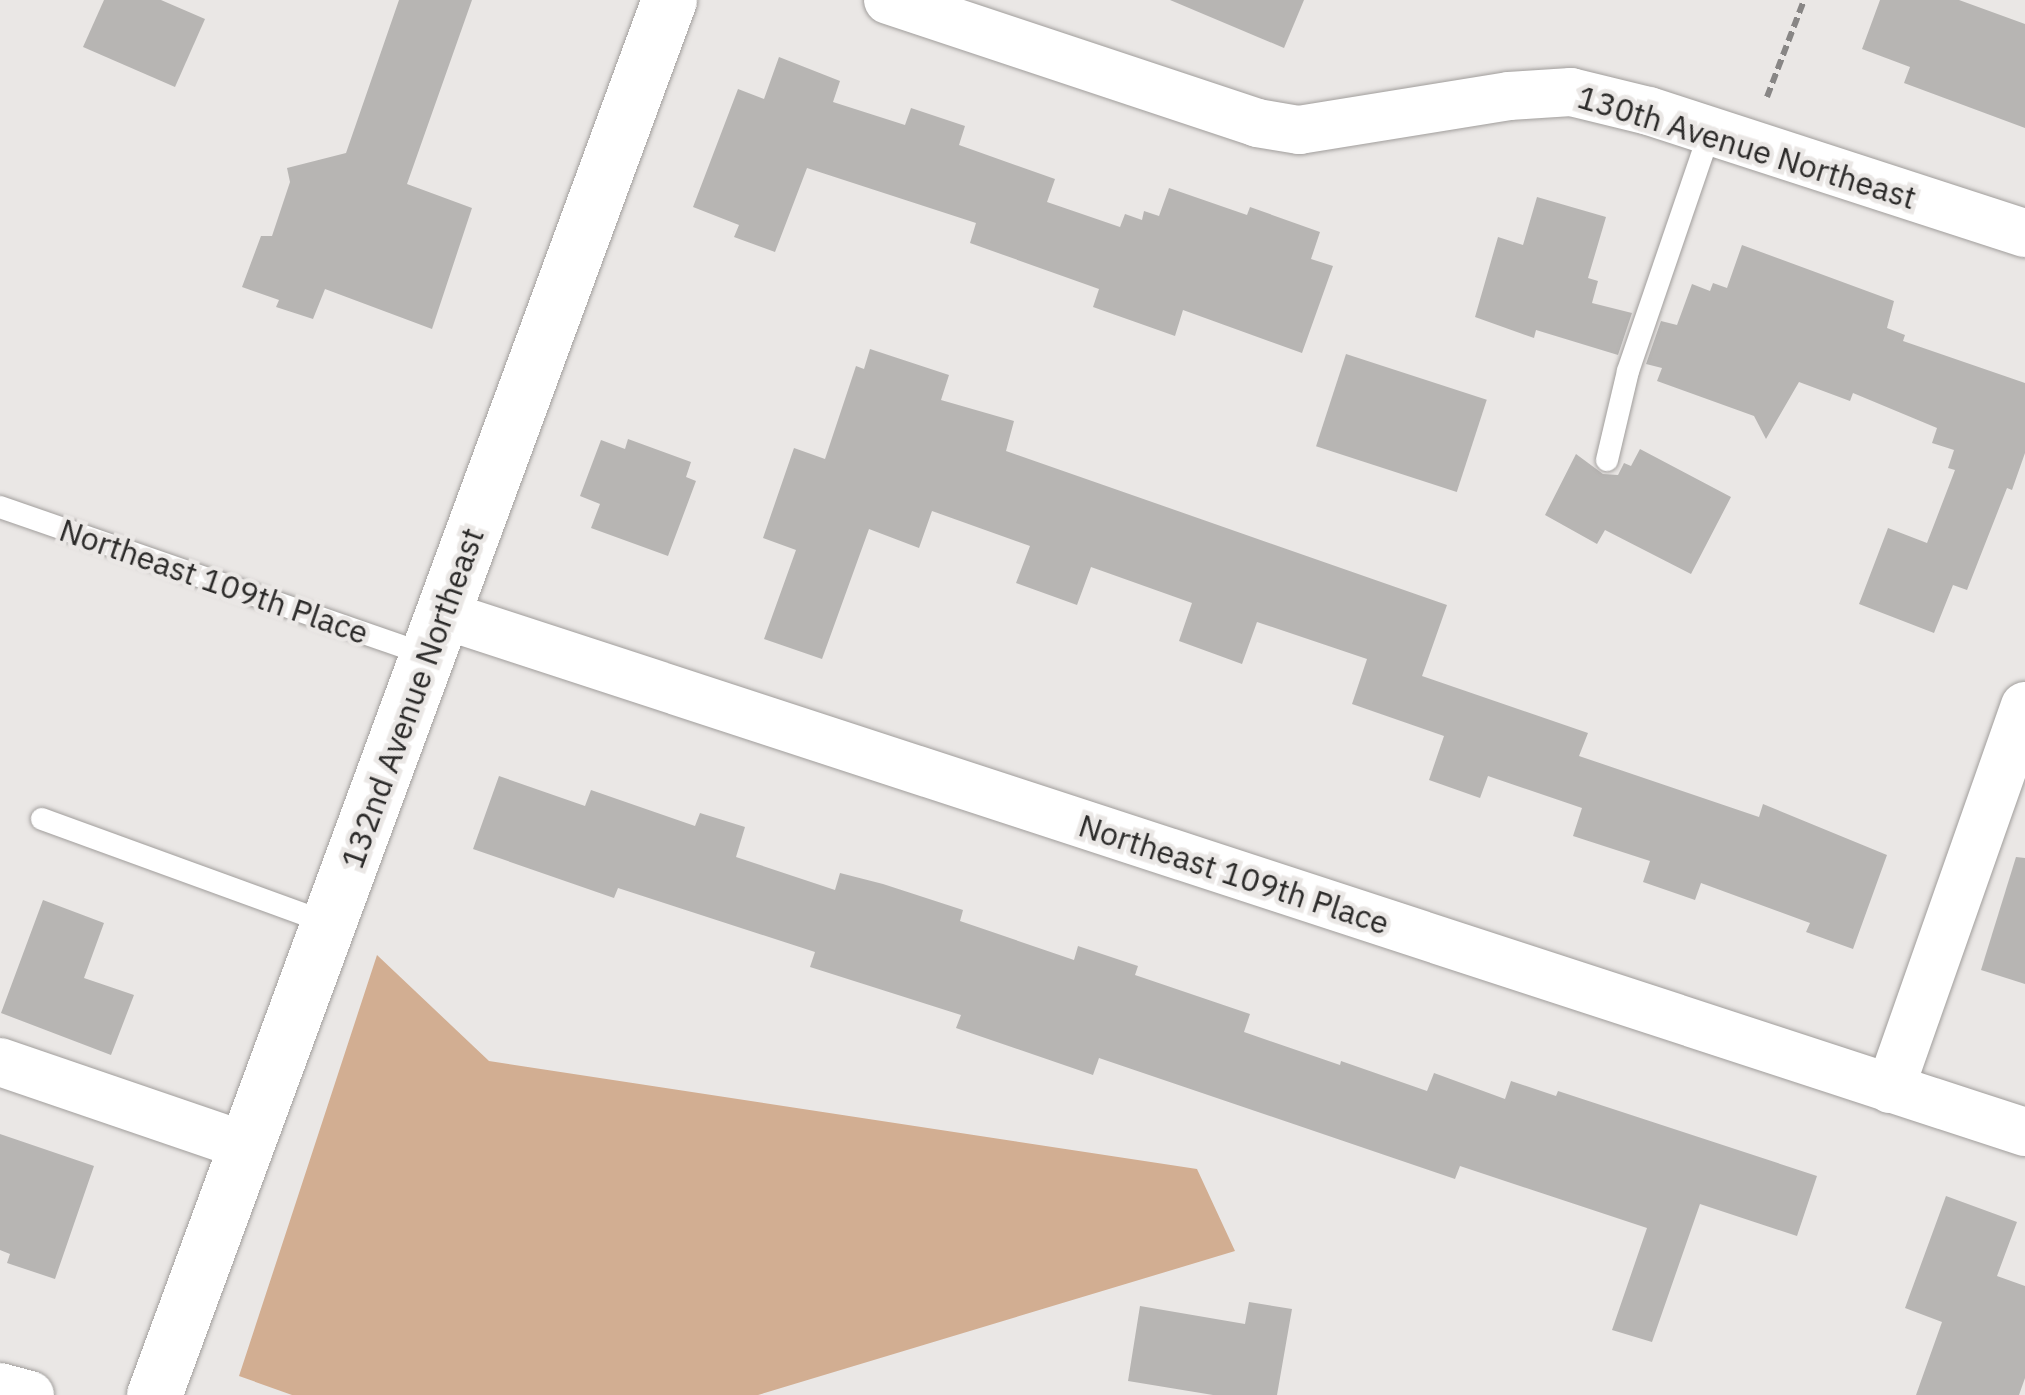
<!DOCTYPE html>
<html>
<head>
<meta charset="utf-8">
<style>
  body { margin:0 }
  #map { position:relative; width:2025px; height:1395px; overflow:hidden; background:#eae7e5; font-family:"IBM Plex Sans",sans-serif }
  div>[style] { position:absolute }
  .forest>* { inset:0; background:#d2ae92 }
  .building>* { inset:0; background:#b7b5b3; transform-origin:0 0 }
  .path>* { height:6px; margin-top:-3px; transform-origin:0; background:repeating-linear-gradient(90deg,#888685 0 10px,transparent 0 15px) }
  .roads { filter:drop-shadow(0 0 2px #a19e9c) drop-shadow(0 0 2px #a19e9c) }
  .lane>* { height:22px; margin:-11px; padding:0 11px; transform-origin:11px; border-radius:11px; background:#fff }
  .street>* { height:48px; margin:-24px; padding:0 24px; transform-origin:24px; border-radius:24px; background:#fff }
  .secondary>* { height:55px; margin:-27.5px; padding:0 27.5px; transform-origin:27.5px; border-radius:27.5px; background:#fff }
  span { translate:-50% -50%; white-space:nowrap; text-align:center; line-height:1.15; -webkit-text-stroke:9px #eae7e5; paint-order:stroke }
  .street-label { font-size:32px; color:#2b2a29 }
</style>
</head>
<body>
<div id="map">
  <div class="forest">
    <i style="clip-path:polygon(377px 955px,489px 1061px,1197px 1169px,1235px 1251px,758px 1395px,292px 1395px,239px 1376px)"></i>
  </div>
  <div class="building">
    <i style="clip-path:polygon(104px 0,161px 0,205px 19px,175px 87px,83px 47px)"></i>
    <i style="clip-path:polygon(399px 0,472px 0,407px 184px,472px 208px,432px 329px,325px 289px,313px 319px,276px 307px,279px 300px,242px 287px,261px 236px,272px 236px,290px 182px,287px 168px,346px 153px)"></i>
    <i style="clip-path:polygon(1170px 0,1304px 0,1284px 48px)"></i>
    <i style="clip-path:polygon(1880px 0,1959px 0,2025px 24px,2025px 128px,1904px 83px,1910px 67px,1862px 49px)"></i>
    <i style="clip-path:polygon(779px 57px,840px 81px,833px 102px,905px 125px,911px 108px,965px 126px,959px 145px,1055px 179px,1047px 202px,1120px 227px,1125px 214px,1142px 220px,1144px 211px,1159px 216px,1169px 188px,1247px 215px,1250px 207px,1320px 232px,1311px 259px,1333px 266px,1302px 353px,1183px 310px,1175px 336px,1093px 307px,1099px 289px,970px 243px,976px 223px,807px 168px,775px 252px,734px 237px,739px 225px,693px 207px,738px 89px,764px 99px)"></i>
    <i style="clip-path:polygon(1537px 197px,1606px 217px,1588px 278px,1598px 281px,1592px 303px,1632px 313px,1618px 355px,1536px 330px,1534px 338px,1475px 317px,1498px 237px,1523px 245px)"></i>
    <i style="clip-path:polygon(1742px 245px,1894px 301px,1887px 328px,1905px 335px,1903px 341px,2025px 383px,2025px 453px,2012px 490px,2007px 488px,1967px 590px,1953px 585px,1934px 633px,1859px 604px,1888px 528px,1927px 543px,1955px 470px,1948px 468px,1954px 450px,1932px 443px,1937px 428px,1853px 393px,1850px 401px,1799px 382px,1766px 439px,1754px 416px,1657px 381px,1662px 368px,1646px 364px,1661px 321px,1677px 325px,1692px 284px,1710px 291px,1713px 283px,1727px 288px)"></i>
    <i style="clip-path:polygon(870px 349px,949px 375px,941px 400px,1014px 421px,1006px 451px,1447px 605px,1422px 676px,1588px 733px,1579px 756px,1759px 817px,1763px 804px,1887px 855px,1853px 949px,1806px 932px,1810px 923px,1701px 883px,1695px 900px,1643px 882px,1650px 861px,1573px 836px,1582px 808px,1488px 776px,1480px 798px,1429px 780px,1444px 736px,1352px 704px,1367px 659px,1257px 622px,1242px 664px,1179px 641px,1192px 603px,1091px 567px,1077px 605px,1016px 583px,1030px 546px,932px 511px,919px 548px,869px 529px,822px 659px,764px 639px,796px 550px,763px 538px,794px 448px,825px 459px,856px 366px,864px 369px)"></i>
    <i style="left:1346px;top:354px;width:148px;height:97px;rotate:18deg"></i>
    <i style="clip-path:polygon(628px 439px,691px 462px,686px 477px,696px 481px,668px 556px,591px 528px,600px 504px,580px 496px,601px 440px,625px 449px)"></i>
    <i style="clip-path:polygon(1640px 449px,1731px 497px,1691px 574px,1605px 530px,1597px 544px,1545px 515px,1576px 454px,1603px 474px,1618px 475px,1624px 463px,1631px 466px)"></i>
    <i style="clip-path:polygon(499px 776px,585px 806px,591px 790px,695px 826px,700px 813px,745px 827px,736px 857px,835px 890px,840px 873px,883px 884px,963px 910px,960px 921px,1074px 960px,1078px 946px,1138px 966px,1135px 975px,1250px 1014px,1244px 1032px,1340px 1065px,1341px 1061px,1427px 1091px,1434px 1073px,1505px 1099px,1511px 1081px,1556px 1096px,1558px 1091px,1817px 1176px,1797px 1236px,1700px 1204px,1652px 1342px,1612px 1330px,1647px 1228px,1460px 1166px,1455px 1179px,1099px 1058px,1093px 1075px,956px 1028px,961px 1015px,810px 967px,815px 952px,618px 888px,614px 898px,473px 849px)"></i>
    <i style="clip-path:polygon(2016px 857px,2025px 858px,2025px 984px,1981px 970px)"></i>
    <i style="clip-path:polygon(43px 900px,104px 923px,84px 978px,134px 995px,111px 1055px,1px 1013px)"></i>
    <i style="clip-path:polygon(0 1134px,94px 1166px,55px 1279px,7px 1263px,10px 1254px,0 1250px)"></i>
    <i style="clip-path:polygon(1946px 1196px,2017px 1222px,1997px 1276px,2025px 1286px,2025px 1378px,2019px 1395px,1916px 1395px,1942px 1322px,1905px 1308px)"></i>
    <i style="clip-path:polygon(1249px 1302px,1292px 1309px,1277px 1395px,1213px 1395px,1128px 1381px,1140px 1306px,1245px 1324px)"></i>
  </div>
  <div class="path">
    <i style="left:1767px;top:97px;width:104px;rotate:-69.1deg"></i>
  </div>
  <div class="roads">
    <div class="lane">
      <i style="left:1607px;top:460px;width:91px;rotate:-76.7deg"></i>
      <i style="left:1628px;top:371px;width:253px;rotate:-71.1deg"></i>
      <i style="left:0;top:507px;width:453px;rotate:19.1deg"></i>
      <i style="left:42px;top:819px;width:304px;rotate:20deg"></i>
    </div>
    <div class="street">
      <i style="left:888px;top:0;width:389px;rotate:18.4deg"></i>
      <i style="left:1257px;top:123px;width:43px;rotate:9.5deg"></i>
      <i style="left:1299px;top:130px;width:213px;rotate:-9.2deg"></i>
      <i style="left:1509px;top:96px;width:62px;rotate:-3.7deg"></i>
      <i style="left:1571px;top:92px;width:80px;rotate:13.7deg"></i>
      <i style="left:1649px;top:111px;width:395px;rotate:18deg"></i>
      <i style="left:444px;top:615px;width:1663px;rotate:18.11deg"></i>
      <i style="left:0;top:1062px;width:259px;rotate:18.9deg"></i>
      <i style="left:1890px;top:1089px;width:406px;rotate:-70.6deg"></i>
      <i style="left:0;top:1387px;width:31px;rotate:15deg"></i>
    </div>
    <div class="secondary">
      <i style="left:154px;top:1395px;width:1487px;rotate:-69.74deg"></i>
    </div>
  </div>
  <div class="street-label">
    <span style="left:1747px;top:147px;rotate:17deg">130th Avenue Northeast</span>
    <span style="left:214px;top:581px;rotate:19deg">Northeast 109th Place</span>
    <span style="left:412px;top:698px;rotate:-70deg">132nd Avenue Northeast</span>
    <span style="left:1234px;top:874px;rotate:18deg">Northeast 109th Place</span>
  </div>
</div>
</body>
</html>
